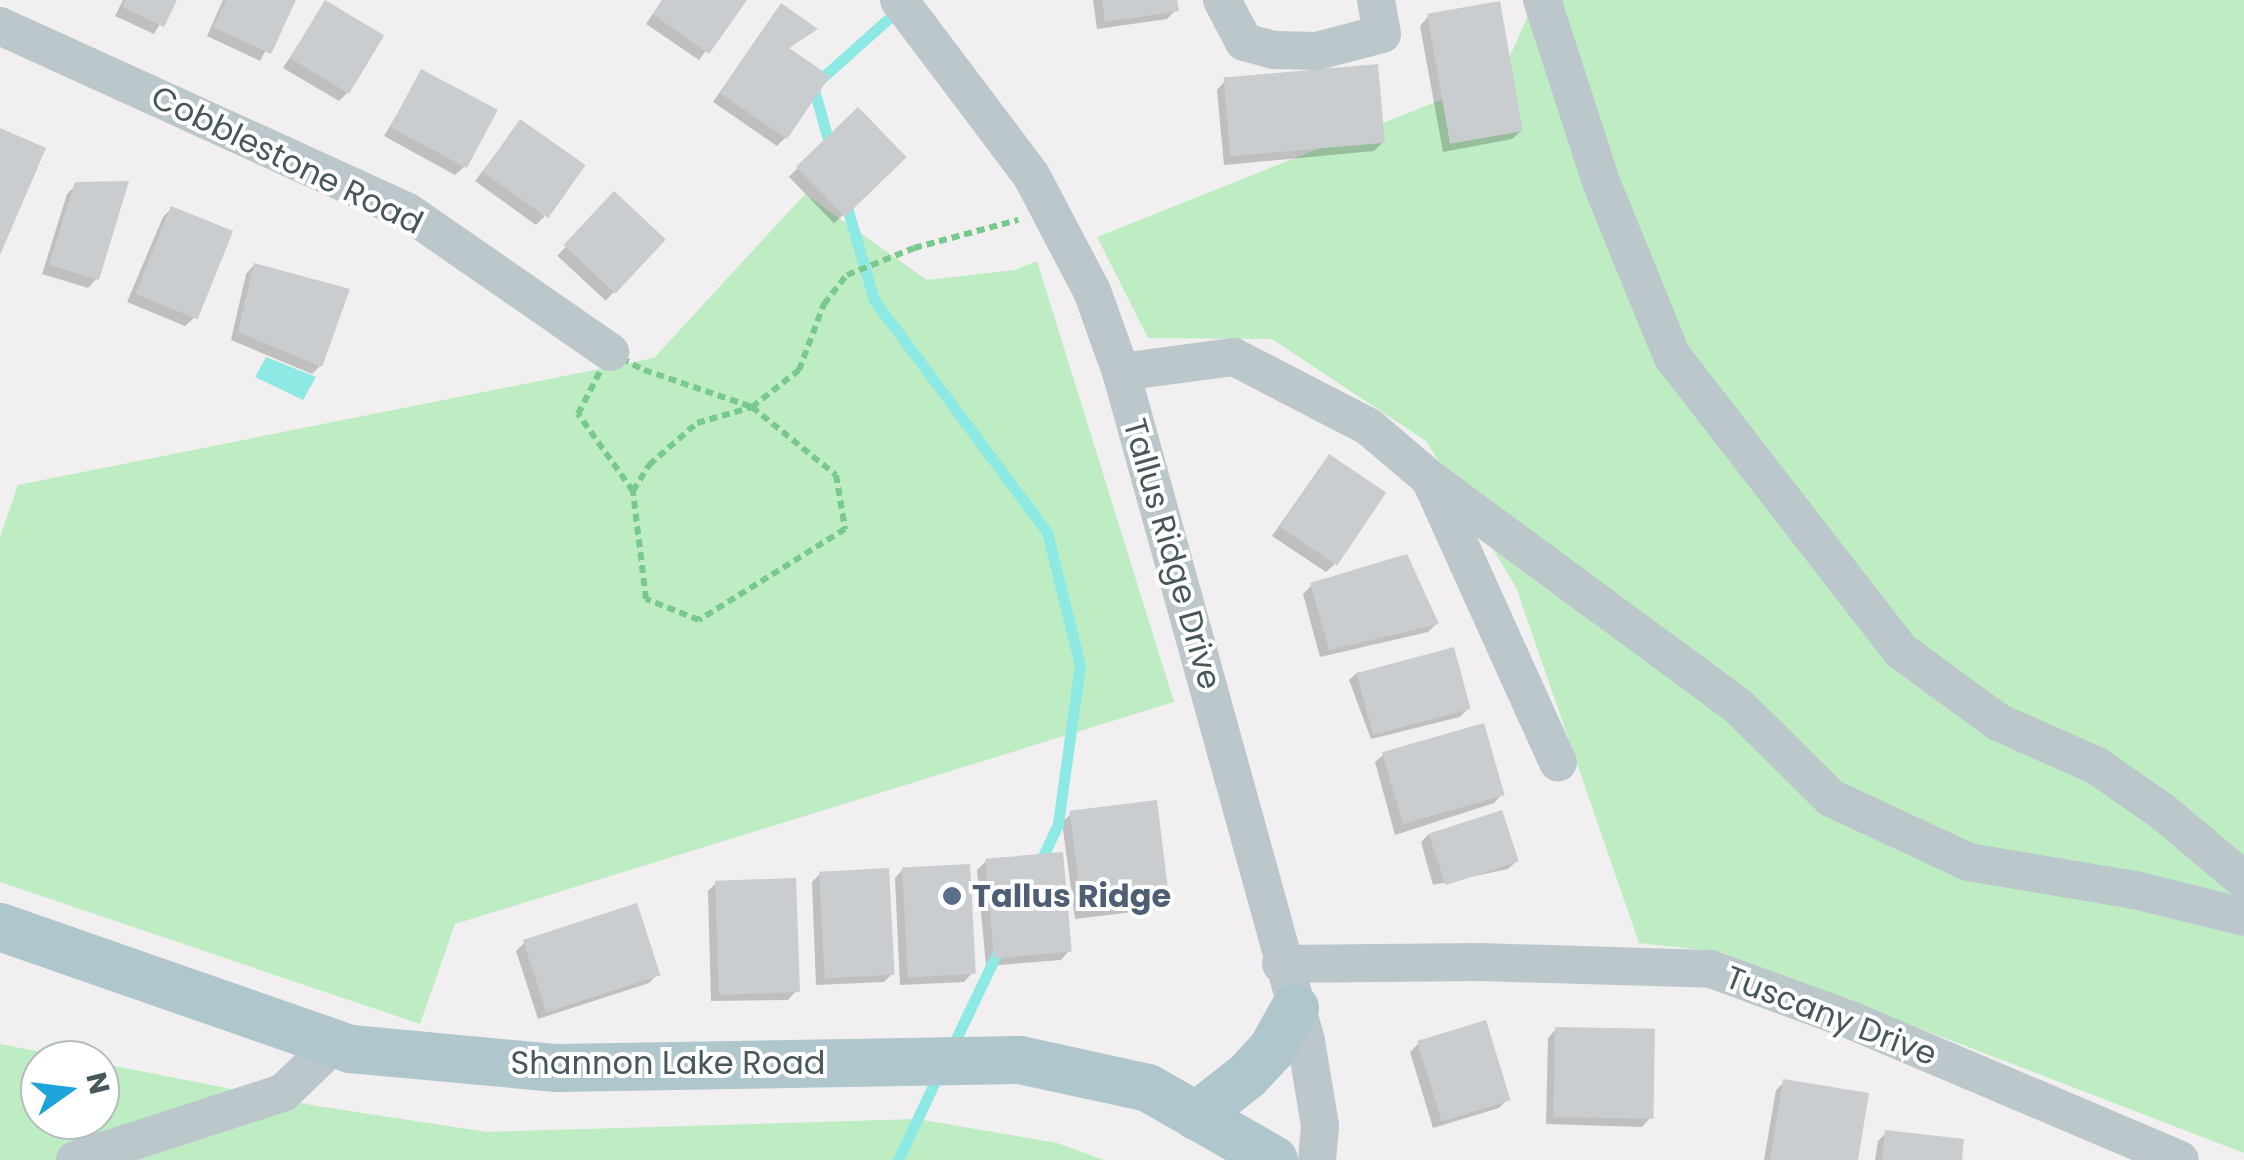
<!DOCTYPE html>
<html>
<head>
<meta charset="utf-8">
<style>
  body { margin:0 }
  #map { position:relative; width:2244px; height:1160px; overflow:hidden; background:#f1efef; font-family:Poppins,sans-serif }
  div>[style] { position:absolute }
  .green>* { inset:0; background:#beedc4 }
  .water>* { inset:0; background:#8de9e4 }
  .shadow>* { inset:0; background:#0003; transform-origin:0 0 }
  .stream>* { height:11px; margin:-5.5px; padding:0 5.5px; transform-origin:5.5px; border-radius:5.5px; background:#8de9e4 }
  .building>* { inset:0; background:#c9cdd0; transform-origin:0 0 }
  .path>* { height:6px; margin-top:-3px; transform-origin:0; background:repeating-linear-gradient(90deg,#77ca8b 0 8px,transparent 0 13px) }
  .minor>* { height:38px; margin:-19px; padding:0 19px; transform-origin:19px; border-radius:19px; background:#bbc7cb }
  .major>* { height:48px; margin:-24px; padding:0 24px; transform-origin:24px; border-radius:24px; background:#afc6cd }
  .dots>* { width:28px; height:28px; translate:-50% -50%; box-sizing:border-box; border:5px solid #fff; border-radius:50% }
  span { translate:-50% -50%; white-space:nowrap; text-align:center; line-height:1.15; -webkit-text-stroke:8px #fff; paint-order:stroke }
  .street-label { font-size:32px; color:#47575b }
  .service-label { font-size:32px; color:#4e5e75; font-weight:700 }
  .left { translate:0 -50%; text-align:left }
  .north { position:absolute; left:20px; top:1040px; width:100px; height:100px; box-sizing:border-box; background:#fff; border:2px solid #b5bcbd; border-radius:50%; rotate:76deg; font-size:28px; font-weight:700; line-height:40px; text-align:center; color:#47575b }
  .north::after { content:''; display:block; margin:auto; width:35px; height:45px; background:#1fa3db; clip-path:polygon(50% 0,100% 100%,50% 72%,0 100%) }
</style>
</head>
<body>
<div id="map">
  <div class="green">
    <i style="clip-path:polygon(1535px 0,2244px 0,2244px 1153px,1721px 952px,1639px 943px,1516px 587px,1426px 441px,1272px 339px,1148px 338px,1097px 237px,1501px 76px)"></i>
    <i style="clip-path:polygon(805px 194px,927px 280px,1015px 270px,1037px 261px,1174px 702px,455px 924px,420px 1024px,0 882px,0 537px,18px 485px,654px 358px)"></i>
    <i style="clip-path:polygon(0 1044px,82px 1060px,40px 1060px,40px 1120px,100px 1120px,100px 1063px,317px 1106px,487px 1132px,917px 1119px,1057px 1143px,1104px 1160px,0 1160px)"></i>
  </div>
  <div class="water">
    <i style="clip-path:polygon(266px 357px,316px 377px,303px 400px,255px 377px)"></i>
  </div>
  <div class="shadow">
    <i style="clip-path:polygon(123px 0,174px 0,154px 34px,115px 16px)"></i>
    <i style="clip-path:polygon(223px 0,293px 0,260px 61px,207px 36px)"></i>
    <i style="clip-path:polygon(662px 0,743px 0,699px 60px,646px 24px)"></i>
    <i style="clip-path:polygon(1093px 0,1174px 0,1176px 10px,1167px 19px,1097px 29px)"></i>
    <i style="clip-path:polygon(325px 3px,347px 93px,339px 101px,283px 68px)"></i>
    <i style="clip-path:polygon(773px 15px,814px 29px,787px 50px,785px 138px,777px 146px,713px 102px)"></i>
    <i style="clip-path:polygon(1428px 17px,1521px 131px,1512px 139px,1443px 152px,1420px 26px)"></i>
    <i style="clip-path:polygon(422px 72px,464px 167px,455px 175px,384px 136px)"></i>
    <i style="clip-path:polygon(1225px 81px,1383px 142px,1374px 151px,1224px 165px,1217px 90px)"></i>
    <i style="left:858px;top:110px;width:65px;height:96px;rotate:46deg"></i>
    <i style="clip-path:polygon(520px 122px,544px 217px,536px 225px,475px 181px)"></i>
    <i style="clip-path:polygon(76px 185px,96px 279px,88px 288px,42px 274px,67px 194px)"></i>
    <i style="left:614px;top:195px;width:66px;height:83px;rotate:43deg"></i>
    <i style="clip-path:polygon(171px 209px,194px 318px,185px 326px,127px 302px,163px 217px)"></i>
    <i style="clip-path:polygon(254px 265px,320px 366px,312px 374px,231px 340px,246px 274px)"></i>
    <i style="clip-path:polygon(1321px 466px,1335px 564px,1326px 572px,1272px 536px)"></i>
    <i style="clip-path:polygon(1311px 586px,1436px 624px,1428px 632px,1320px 657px,1303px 594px)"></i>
    <i style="clip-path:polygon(1358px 672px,1469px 708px,1460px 717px,1371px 739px,1349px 680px)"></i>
    <i style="clip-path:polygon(1384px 754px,1502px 794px,1494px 803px,1395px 835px,1375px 762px)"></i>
    <i style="clip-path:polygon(1071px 814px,1166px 901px,1158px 909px,1075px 919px,1062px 822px)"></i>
    <i style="clip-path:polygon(1429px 834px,1517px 861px,1508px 869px,1433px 885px,1421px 842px)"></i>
    <i style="clip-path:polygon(986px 861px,1069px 951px,1061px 960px,986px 966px,977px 870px)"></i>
    <i style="clip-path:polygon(903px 869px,972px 973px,964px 982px,900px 985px,895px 878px)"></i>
    <i style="clip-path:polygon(820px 874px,892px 974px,884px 982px,816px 985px,812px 882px)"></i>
    <i style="clip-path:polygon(717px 882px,796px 991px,788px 1000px,711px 1001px,708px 891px)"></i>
    <i style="clip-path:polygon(525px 942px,657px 975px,649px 983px,538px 1019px,516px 951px)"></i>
    <i style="clip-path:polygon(1556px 1029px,1650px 1118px,1642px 1127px,1546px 1124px,1548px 1038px)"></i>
    <i style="clip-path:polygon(1419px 1043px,1507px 1100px,1499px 1108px,1433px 1128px,1410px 1052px)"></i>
    <i style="clip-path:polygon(1784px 1082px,1855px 1160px,1764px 1160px,1776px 1090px)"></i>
    <i style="clip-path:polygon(1886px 1133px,1959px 1160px,1875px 1160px,1878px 1141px)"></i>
  </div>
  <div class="stream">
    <i style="left:831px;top:150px;width:66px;rotate:-105.7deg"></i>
    <i style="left:813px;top:86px;width:114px;rotate:-41.8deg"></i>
    <i style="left:844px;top:197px;width:107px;rotate:73.8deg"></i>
    <i style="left:874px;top:300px;width:289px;rotate:53.3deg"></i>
    <i style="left:1047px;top:532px;width:137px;rotate:76.1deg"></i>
    <i style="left:1080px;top:665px;width:161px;rotate:97.9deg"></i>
    <i style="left:1058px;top:824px;width:47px;rotate:114.9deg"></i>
    <i style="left:952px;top:1047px;width:111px;rotate:-64.4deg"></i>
    <i style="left:898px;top:1160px;width:96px;rotate:-64.8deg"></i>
  </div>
  <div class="building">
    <i style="clip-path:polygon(126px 0,177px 0,164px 27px,122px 7px)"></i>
    <i style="clip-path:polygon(226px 0,296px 0,271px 54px,213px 27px)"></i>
    <i style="left:325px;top:0;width:69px;height:68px;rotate:31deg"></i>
    <i style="clip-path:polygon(663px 0,747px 0,709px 54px,653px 14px)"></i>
    <i style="clip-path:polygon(1102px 0,1177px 0,1179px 11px,1105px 22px)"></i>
    <i style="left:1500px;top:1px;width:132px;height:74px;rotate:80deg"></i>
    <i style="clip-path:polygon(781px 3px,818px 29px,789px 48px,830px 76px,787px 139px,720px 93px)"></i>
    <i style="left:1378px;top:64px;width:79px;height:155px;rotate:85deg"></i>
    <i style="left:421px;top:69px;width:87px;height:66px;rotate:28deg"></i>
    <i style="left:858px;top:107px;width:70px;height:86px;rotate:46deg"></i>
    <i style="left:520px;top:119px;width:80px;height:65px;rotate:35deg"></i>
    <i style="clip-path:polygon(0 128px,46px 148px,0 255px)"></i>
    <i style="clip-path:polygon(129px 181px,99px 280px,49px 265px,75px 182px)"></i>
    <i style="left:614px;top:191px;width:71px;height:74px;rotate:43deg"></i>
    <i style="left:171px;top:206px;width:67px;height:95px;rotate:22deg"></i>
    <i style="clip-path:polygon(254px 263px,350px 289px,322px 367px,238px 332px)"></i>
    <i style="left:1329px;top:454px;width:69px;height:88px;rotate:34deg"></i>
    <i style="clip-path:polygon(1407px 554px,1439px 624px,1329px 650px,1310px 583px)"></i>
    <i style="left:1454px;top:647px;width:64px;height:101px;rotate:75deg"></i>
    <i style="left:1484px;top:723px;width:75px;height:106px;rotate:74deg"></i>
    <i style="left:1157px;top:800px;width:102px;height:88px;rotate:83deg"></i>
    <i style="left:1502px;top:810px;width:54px;height:77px;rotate:72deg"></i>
    <i style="left:1063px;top:852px;width:100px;height:78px;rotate:85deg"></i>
    <i style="left:970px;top:864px;width:110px;height:68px;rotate:87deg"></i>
    <i style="left:889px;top:868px;width:107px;height:70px;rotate:87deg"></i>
    <i style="left:796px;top:878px;width:114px;height:81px;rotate:88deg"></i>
    <i style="left:637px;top:903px;width:76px;height:120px;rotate:72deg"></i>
    <i style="left:1486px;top:1020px;width:84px;height:72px;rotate:73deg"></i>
    <i style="left:1555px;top:1027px;width:100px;height:90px;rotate:1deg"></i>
    <i style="clip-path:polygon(1783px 1079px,1869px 1093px,1858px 1160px,1770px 1160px)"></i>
    <i style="clip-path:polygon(1885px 1130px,1964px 1139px,1962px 1160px,1882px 1160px)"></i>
  </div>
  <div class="path">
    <i style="left:610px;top:352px;width:38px;rotate:28deg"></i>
    <i style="left:644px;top:370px;width:114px;rotate:18.9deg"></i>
    <i style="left:752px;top:407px;width:108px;rotate:39deg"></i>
    <i style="left:836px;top:475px;width:55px;rotate:80.5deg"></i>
    <i style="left:845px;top:529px;width:172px;rotate:148.1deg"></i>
    <i style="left:699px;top:620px;width:57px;rotate:-158.4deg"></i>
    <i style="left:646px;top:599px;width:109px;rotate:-96.9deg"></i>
    <i style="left:633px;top:491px;width:95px;rotate:-125.5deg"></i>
    <i style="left:578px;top:414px;width:70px;rotate:-62.7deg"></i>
    <i style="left:633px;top:491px;width:31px;rotate:-58deg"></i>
    <i style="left:649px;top:465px;width:64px;rotate:-41.2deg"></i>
    <i style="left:697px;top:423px;width:57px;rotate:-16.2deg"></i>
    <i style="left:752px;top:407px;width:60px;rotate:-38.2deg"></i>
    <i style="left:799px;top:370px;width:71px;rotate:-69.3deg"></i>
    <i style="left:824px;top:304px;width:37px;rotate:-52deg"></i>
    <i style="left:847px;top:275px;width:72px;rotate:-21.9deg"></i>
    <i style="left:914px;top:248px;width:108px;rotate:-15.1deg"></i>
  </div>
  <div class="minor">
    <i style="left:899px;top:0;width:219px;rotate:53deg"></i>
    <i style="left:1031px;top:175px;width:131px;rotate:62.3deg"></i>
    <i style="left:1092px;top:291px;width:86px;rotate:70.3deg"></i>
    <i style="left:1121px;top:372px;width:694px;rotate:74.54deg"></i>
    <i style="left:1306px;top:1041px;width:86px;rotate:80.6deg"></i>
    <i style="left:1320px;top:1126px;width:34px;rotate:95deg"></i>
    <i style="left:1222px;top:0;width:47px;rotate:62.4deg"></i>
    <i style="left:1244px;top:42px;width:31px;rotate:15deg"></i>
    <i style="left:1274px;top:50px;width:43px;rotate:1.3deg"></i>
    <i style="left:1317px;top:51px;width:67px;rotate:-14.7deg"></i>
    <i style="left:1382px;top:34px;width:35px;rotate:-100deg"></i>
    <i style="left:1542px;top:0;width:191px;rotate:72deg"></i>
    <i style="left:1601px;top:182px;width:188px;rotate:67.8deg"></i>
    <i style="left:1672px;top:356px;width:373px;rotate:52.2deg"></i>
    <i style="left:1901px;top:651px;width:120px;rotate:36.2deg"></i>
    <i style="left:1998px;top:722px;width:108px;rotate:24deg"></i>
    <i style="left:2097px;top:766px;width:80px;rotate:34.9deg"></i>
    <i style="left:2163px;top:812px;width:106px;rotate:40deg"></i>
    <i style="left:0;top:26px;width:448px;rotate:24.5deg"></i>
    <i style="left:408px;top:212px;width:246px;rotate:34.7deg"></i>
    <i style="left:1121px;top:372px;width:114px;rotate:-7.6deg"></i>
    <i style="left:1234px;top:357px;width:152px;rotate:27.4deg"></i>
    <i style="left:1369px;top:427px;width:80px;rotate:40.4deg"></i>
    <i style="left:1430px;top:479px;width:311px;rotate:65.7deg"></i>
    <i style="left:1430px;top:479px;width:383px;rotate:36.4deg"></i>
    <i style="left:1738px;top:706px;width:131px;rotate:44.7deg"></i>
    <i style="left:1831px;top:798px;width:151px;rotate:25deg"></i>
    <i style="left:1968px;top:862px;width:169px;rotate:9.5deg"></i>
    <i style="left:2135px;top:890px;width:112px;rotate:13.9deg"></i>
    <i style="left:1281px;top:964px;width:198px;rotate:-0.6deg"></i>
    <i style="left:1479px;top:962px;width:232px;rotate:1.7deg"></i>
    <i style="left:1711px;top:969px;width:151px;rotate:20.1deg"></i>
    <i style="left:1853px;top:1021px;width:355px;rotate:23deg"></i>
    <i style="left:75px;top:1160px;width:219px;rotate:-17.9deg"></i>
    <i style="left:283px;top:1093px;width:72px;rotate:-43.9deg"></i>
  </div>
  <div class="major">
    <i style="left:0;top:927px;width:372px;rotate:19.2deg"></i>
    <i style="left:351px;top:1049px;width:207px;rotate:5.3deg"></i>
    <i style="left:557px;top:1068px;width:463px;rotate:-1deg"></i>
    <i style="left:1020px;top:1060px;width:131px;rotate:12.3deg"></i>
    <i style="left:1148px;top:1088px;width:145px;rotate:29.7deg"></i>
    <i style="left:1196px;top:1116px;width:65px;rotate:-38.1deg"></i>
    <i style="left:1247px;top:1076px;width:37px;rotate:-47deg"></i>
    <i style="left:1272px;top:1049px;width:47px;rotate:-60.7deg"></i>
  </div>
  <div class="dots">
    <i style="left:952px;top:896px;background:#5c6f8a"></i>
  </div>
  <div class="street-label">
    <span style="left:287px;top:160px;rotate:26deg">Cobblestone Road</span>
    <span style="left:1172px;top:554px;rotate:74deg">Tallus Ridge Drive</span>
    <span style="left:1831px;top:1016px;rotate:21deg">Tuscany Drive</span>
    <span style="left:668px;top:1063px">Shannon Lake Road</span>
  </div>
  <div class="service-label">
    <span class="left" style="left:972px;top:896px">Tallus Ridge</span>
  </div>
  <div class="north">N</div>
</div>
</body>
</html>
